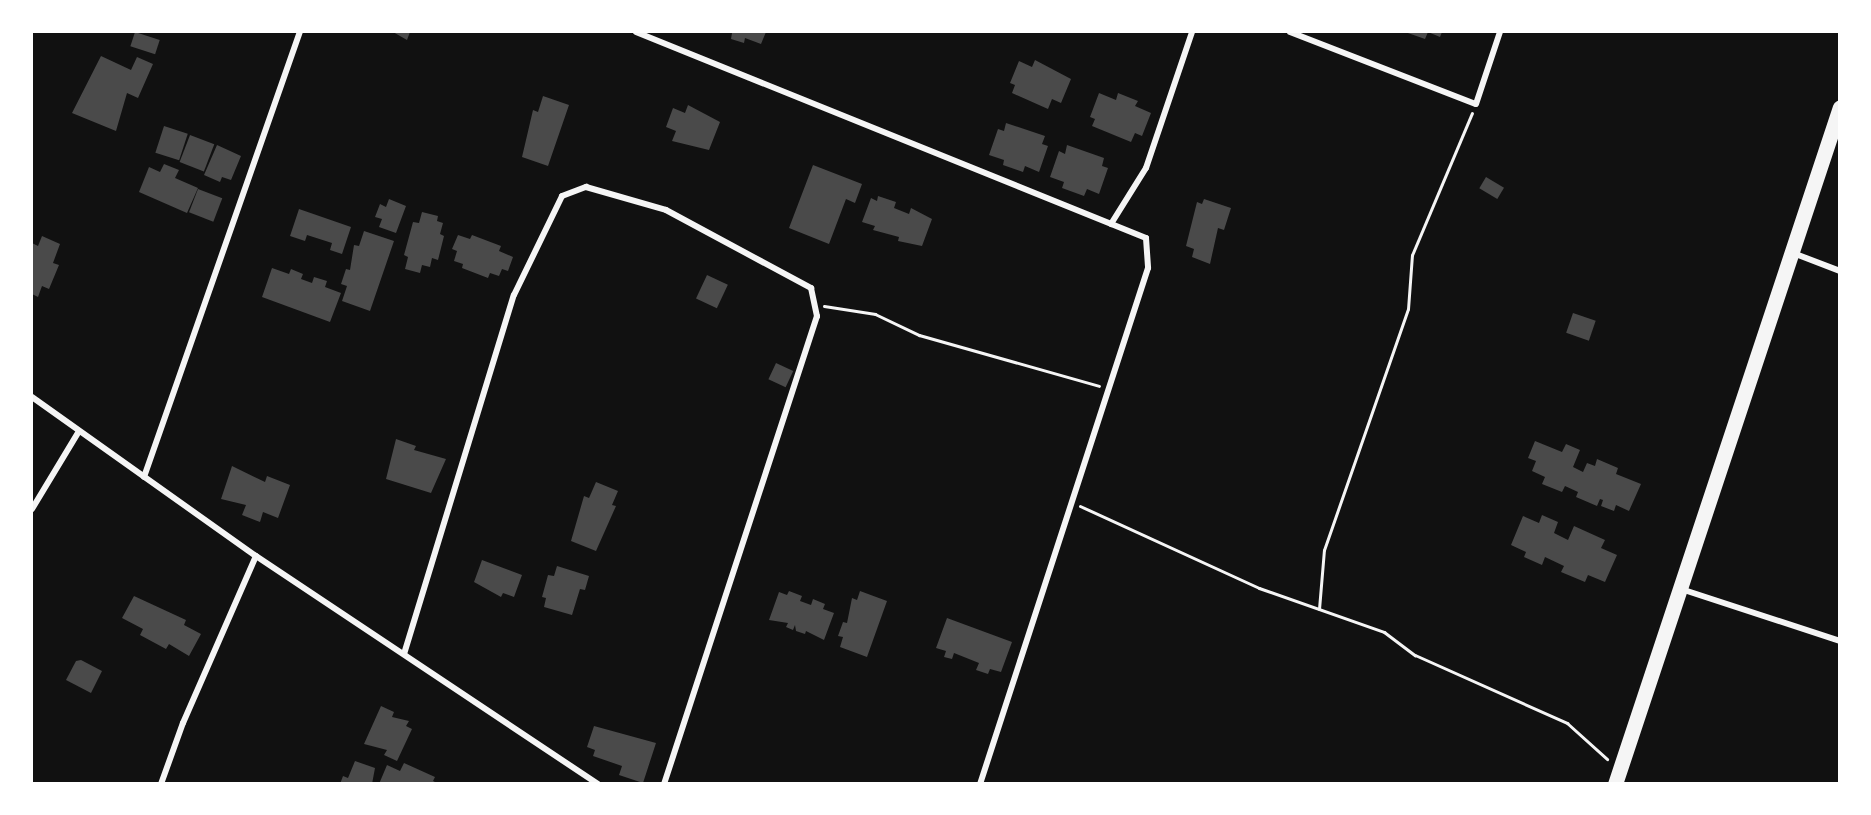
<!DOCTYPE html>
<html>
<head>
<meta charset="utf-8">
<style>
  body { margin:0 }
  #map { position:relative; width:1871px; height:815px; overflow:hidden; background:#111; font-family:Montserrat,sans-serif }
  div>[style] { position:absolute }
  .building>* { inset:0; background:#4a4a4a; transform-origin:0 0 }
  .path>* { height:3px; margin:-1.5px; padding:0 1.5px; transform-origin:1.5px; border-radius:1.5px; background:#f5f5f5 }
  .minor>* { height:6px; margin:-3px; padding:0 3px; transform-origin:3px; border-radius:3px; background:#f5f5f5 }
  .primary>* { height:15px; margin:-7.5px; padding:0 7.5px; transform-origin:7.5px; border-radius:7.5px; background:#f5f5f5 }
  span { translate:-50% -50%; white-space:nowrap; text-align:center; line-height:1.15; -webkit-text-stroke:5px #fff; paint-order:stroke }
  .frame { position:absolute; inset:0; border:33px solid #fff; pointer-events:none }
</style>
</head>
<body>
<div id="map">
  <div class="building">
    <i style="left:135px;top:32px;width:26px;height:15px;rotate:18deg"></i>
    <i style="clip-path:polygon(393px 32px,410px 32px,407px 40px)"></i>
    <i style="clip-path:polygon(728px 32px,766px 32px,761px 44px,745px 38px,744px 43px,731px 39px,732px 33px)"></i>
    <i style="clip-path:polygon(1405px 32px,1442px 32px,1440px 37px,1428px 32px,1425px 39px)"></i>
    <i style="clip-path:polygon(101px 56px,131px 70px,137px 57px,153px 64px,138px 98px,127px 93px,116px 131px,72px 113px)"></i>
    <i style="clip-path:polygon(1035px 60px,1071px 79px,1061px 103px,1052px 99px,1048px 109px,1012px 93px,1015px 85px,1010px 83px,1019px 61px,1032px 67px)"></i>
    <i style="clip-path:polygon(1099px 93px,1116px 100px,1118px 93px,1138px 101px,1135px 106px,1151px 113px,1142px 136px,1135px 133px,1131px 142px,1092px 126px,1095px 119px,1090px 117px)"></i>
    <i style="clip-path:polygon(543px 96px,569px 105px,548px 166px,522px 157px,533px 110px,538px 112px)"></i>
    <i style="clip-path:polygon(688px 105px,720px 122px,709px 150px,672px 141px,676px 131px,666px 127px,673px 108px,685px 113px)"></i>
    <i style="clip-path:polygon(1006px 123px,1045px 136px,1042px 144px,1048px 146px,1039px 172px,1025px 166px,1023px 172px,1003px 165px,1004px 160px,989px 155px,998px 129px,1004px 131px)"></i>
    <i style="left:164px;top:126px;width:25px;height:28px;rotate:18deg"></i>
    <i style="left:190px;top:135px;width:26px;height:29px;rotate:21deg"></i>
    <i style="clip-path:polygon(217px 145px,241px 156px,231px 180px,222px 177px,220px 182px,204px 175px)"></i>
    <i style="clip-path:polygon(1067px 145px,1104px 158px,1102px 166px,1108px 168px,1099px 194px,1087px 189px,1084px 196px,1062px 188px,1064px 182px,1050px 177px,1059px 151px,1065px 154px)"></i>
    <i style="clip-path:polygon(164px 164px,179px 170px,175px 178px,198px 188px,187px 213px,139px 192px,149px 167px,160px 172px)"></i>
    <i style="clip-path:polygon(813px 165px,862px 184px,855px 203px,846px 199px,829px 244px,789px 228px)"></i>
    <i style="left:1486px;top:177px;width:21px;height:13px;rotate:31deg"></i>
    <i style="left:198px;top:189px;width:26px;height:25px;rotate:21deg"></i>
    <i style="clip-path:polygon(878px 196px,896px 202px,894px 208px,909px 214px,911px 208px,932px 219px,922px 246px,898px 241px,899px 237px,873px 230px,875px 226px,862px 222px,871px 198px,877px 201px)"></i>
    <i style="clip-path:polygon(389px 199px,406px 206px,396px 233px,379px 227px,382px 219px,375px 217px,380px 204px,386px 207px)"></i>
    <i style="clip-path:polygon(1204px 199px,1231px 208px,1224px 230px,1218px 228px,1210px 264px,1192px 257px,1194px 249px,1186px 246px,1197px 202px,1202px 204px)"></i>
    <i style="clip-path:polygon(299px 209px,351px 227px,342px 254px,330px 250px,332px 243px,307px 235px,305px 241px,290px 236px)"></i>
    <i style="clip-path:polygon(422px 212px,438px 216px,437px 221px,443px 223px,440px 234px,444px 236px,438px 260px,432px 258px,430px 267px,422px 265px,420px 273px,405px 269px,408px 257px,404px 255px,413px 222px,419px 223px)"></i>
    <i style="clip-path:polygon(364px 231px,394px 241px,370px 311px,342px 301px,347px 286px,341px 284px,346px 269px,350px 270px,354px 245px,359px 246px)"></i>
    <i style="clip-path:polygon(458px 235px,470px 239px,472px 235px,501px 246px,499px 251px,513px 257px,508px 271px,502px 269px,499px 276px,490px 273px,488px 278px,462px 268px,463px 264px,454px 261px,457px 251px,452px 249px)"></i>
    <i style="clip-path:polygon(42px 236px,60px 244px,53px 263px,59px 265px,49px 289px,42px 286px,38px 297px,32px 294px,32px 243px,38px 246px)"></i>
    <i style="clip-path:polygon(272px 268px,289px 274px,291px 269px,303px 274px,301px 279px,312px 283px,314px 277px,327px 281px,325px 287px,341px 293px,330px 322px,262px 297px)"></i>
    <i style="left:707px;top:275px;width:23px;height:26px;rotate:25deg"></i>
    <i style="left:1573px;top:313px;width:24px;height:21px;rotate:19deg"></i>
    <i style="left:776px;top:363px;width:19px;height:18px;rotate:25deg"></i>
    <i style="clip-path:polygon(396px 439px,416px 446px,414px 450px,446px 459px,431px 493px,386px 479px)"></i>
    <i style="clip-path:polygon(1535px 441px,1562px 452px,1566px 444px,1580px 450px,1573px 467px,1583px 472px,1587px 463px,1595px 466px,1597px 459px,1618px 468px,1616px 474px,1641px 484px,1629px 511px,1616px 505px,1614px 511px,1601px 506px,1603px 500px,1600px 499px,1597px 506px,1576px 497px,1578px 492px,1565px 486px,1562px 492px,1542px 484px,1545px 477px,1532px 471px,1536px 461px,1528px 458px)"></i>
    <i style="clip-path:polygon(232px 466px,265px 482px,267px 476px,290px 485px,278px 518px,263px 512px,260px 522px,242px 515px,246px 505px,221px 499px)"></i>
    <i style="clip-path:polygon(596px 482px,618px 491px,612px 505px,616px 506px,596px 551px,571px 541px,584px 496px,589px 498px)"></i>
    <i style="clip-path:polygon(1542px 515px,1558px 522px,1554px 533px,1568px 540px,1574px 526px,1605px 540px,1601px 548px,1617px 555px,1605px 582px,1588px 575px,1585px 582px,1561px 572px,1564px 566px,1545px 557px,1542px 565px,1524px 557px,1526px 552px,1511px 545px,1523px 516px,1539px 523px)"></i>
    <i style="clip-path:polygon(482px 560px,522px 575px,514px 597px,503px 593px,501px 597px,474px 582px)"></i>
    <i style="clip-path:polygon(557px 566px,589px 576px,585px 590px,580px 589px,572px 615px,544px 607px,546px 598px,542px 597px,548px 575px,554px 576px)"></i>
    <i style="clip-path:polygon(789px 591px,802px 596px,800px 601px,811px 605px,813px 599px,825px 604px,823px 609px,834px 613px,824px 640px,806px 631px,805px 634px,796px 631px,795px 625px,793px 630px,786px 627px,788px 623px,769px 620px,779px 592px,787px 595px)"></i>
    <i style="clip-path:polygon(860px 591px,887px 601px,867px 657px,840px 647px,843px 637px,838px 636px,843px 622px,847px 623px,852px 598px,857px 600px)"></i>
    <i style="clip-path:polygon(134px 596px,186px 620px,184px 625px,201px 634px,189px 656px,169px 644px,166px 649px,140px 635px,143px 629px,122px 618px)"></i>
    <i style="clip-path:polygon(947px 618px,1012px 642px,1001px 672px,990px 669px,988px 674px,976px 670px,979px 663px,954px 653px,952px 659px,944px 657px,946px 651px,936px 648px)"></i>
    <i style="clip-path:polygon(81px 660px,102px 671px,91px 693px,66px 680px,76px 661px)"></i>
    <i style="clip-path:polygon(381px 706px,394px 712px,392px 717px,409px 721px,406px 726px,412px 729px,397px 761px,384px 755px,387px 750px,364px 744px)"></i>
    <i style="clip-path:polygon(594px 726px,656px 743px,643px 783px,619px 775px,622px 766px,593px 756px,595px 750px,587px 747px)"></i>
    <i style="clip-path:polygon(355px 761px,375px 768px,372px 784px,340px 784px,343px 776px,348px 778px)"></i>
    <i style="clip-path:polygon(404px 763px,435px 777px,433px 781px,439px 784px,379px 784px,387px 765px,400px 771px)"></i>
  </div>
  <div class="path">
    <i style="left:824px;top:306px;width:52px;rotate:8.9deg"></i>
    <i style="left:875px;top:314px;width:49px;rotate:25.5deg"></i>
    <i style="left:919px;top:335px;width:187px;rotate:15.8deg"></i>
    <i style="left:1080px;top:506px;width:197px;rotate:24.6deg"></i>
    <i style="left:1259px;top:588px;width:133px;rotate:19.4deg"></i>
    <i style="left:1384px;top:632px;width:39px;rotate:37deg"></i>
    <i style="left:1415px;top:655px;width:167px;rotate:24.1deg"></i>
    <i style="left:1567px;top:723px;width:54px;rotate:42deg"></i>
    <i style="left:1319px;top:609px;width:59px;rotate:-85.2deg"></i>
    <i style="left:1324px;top:550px;width:255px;rotate:-70.8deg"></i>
    <i style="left:1408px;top:309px;width:54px;rotate:-85.8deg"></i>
    <i style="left:1412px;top:255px;width:154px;rotate:-67.1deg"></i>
  </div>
  <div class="minor">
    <i style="left:636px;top:32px;width:550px;rotate:21.99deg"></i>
    <i style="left:1146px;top:238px;width:30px;rotate:86deg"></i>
    <i style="left:1148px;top:268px;width:543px;rotate:108.03deg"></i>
    <i style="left:1290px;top:32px;width:199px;rotate:21.2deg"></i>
    <i style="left:1476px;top:104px;width:76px;rotate:-71.6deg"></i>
    <i style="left:1111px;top:224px;width:66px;rotate:-58deg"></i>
    <i style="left:1146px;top:168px;width:144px;rotate:-71.3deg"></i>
    <i style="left:1793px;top:253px;width:50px;rotate:21deg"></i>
    <i style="left:32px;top:397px;width:275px;rotate:35.4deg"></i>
    <i style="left:256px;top:556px;width:411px;rotate:33.7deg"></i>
    <i style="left:144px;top:477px;width:472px;rotate:-70.7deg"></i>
    <i style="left:32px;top:509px;width:91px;rotate:-58.9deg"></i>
    <i style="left:1681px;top:589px;width:167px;rotate:18.1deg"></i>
    <i style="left:404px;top:654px;width:375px;rotate:-73deg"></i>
    <i style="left:514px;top:295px;width:110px;rotate:-64.1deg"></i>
    <i style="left:562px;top:196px;width:26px;rotate:-21deg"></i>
    <i style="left:586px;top:187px;width:83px;rotate:16deg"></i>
    <i style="left:666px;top:210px;width:165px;rotate:28.3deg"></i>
    <i style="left:811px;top:288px;width:29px;rotate:78deg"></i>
    <i style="left:817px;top:316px;width:492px;rotate:108.1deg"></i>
    <i style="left:161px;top:784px;width:65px;rotate:-70.2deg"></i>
    <i style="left:183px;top:723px;width:182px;rotate:-66.4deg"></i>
  </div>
  <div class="primary">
    <i style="left:1615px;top:784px;width:713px;rotate:-71.62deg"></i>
  </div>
  <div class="frame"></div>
</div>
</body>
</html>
